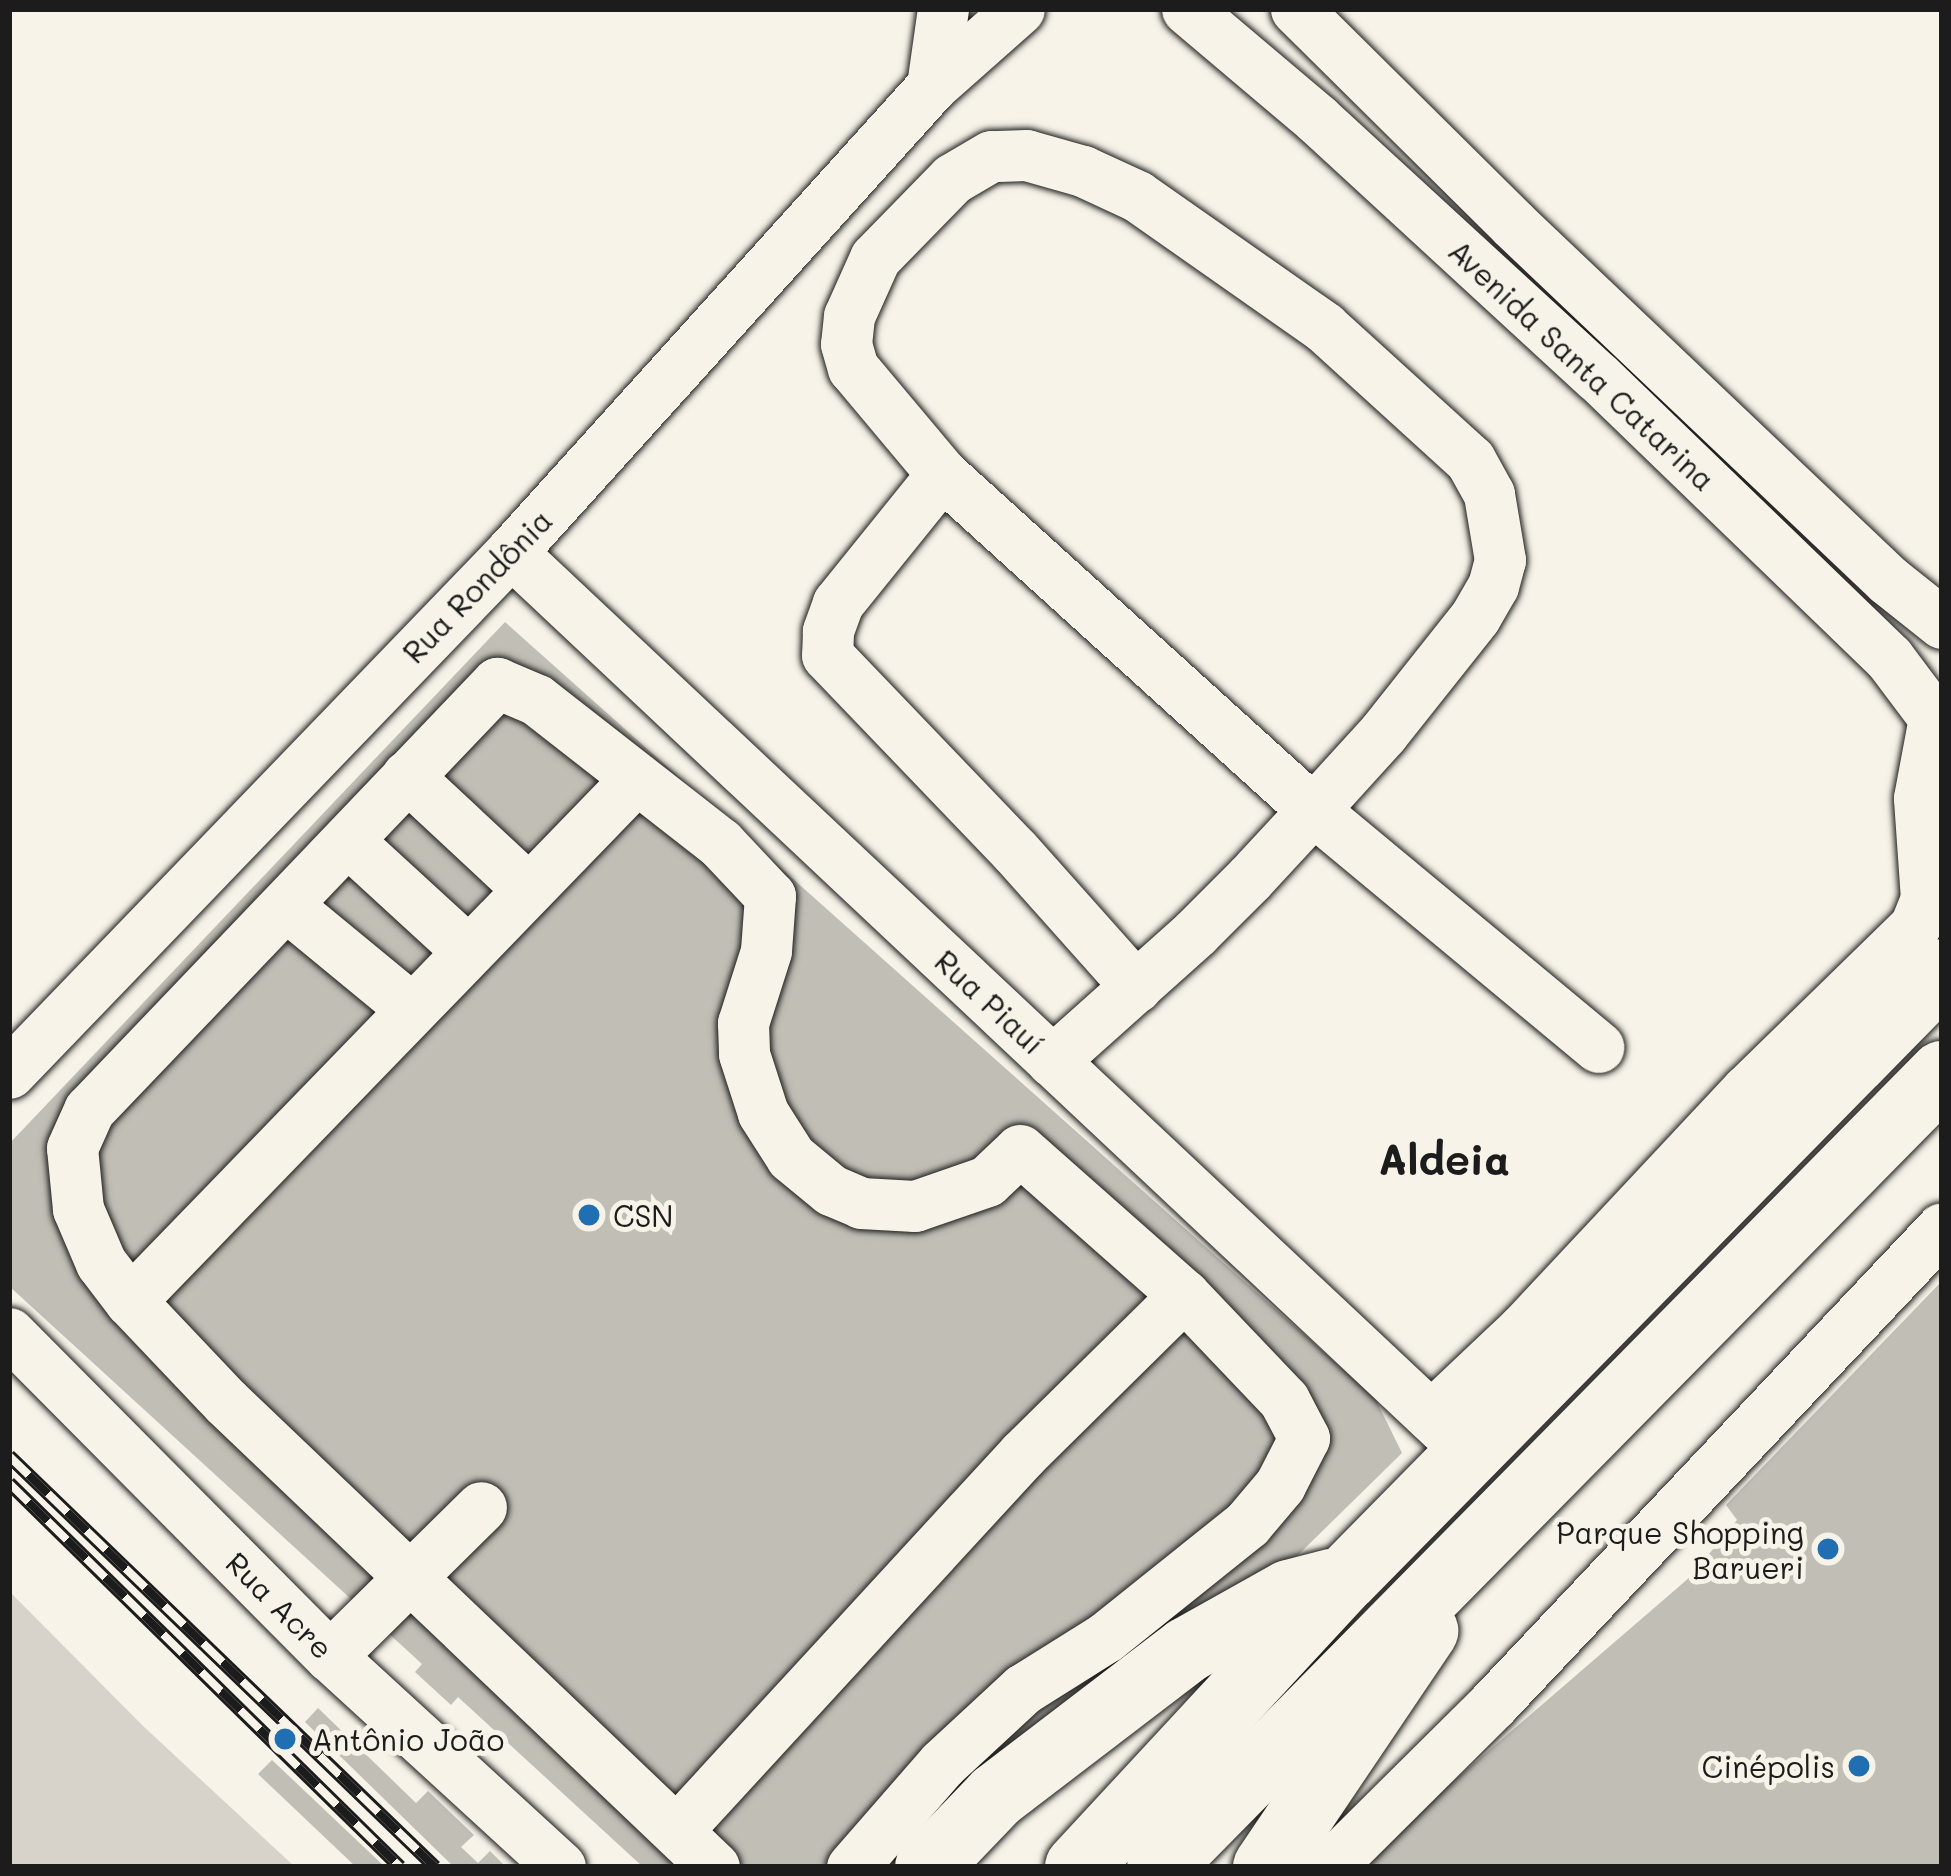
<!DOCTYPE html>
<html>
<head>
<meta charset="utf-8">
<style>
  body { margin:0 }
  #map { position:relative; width:1951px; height:1876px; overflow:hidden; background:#f7f3e8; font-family:Mali,sans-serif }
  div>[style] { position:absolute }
  .green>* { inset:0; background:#d7d3cb }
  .building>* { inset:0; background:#c0beb5 }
  .roads { filter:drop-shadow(0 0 3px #1c1c1c) drop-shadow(0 0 3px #1c1c1c) }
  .minor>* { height:51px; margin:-25.5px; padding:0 25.5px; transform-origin:25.5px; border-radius:25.5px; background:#f7f3e8 }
  .major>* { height:66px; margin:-33px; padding:0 33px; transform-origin:33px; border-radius:33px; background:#f7f3e8 }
  .rail>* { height:14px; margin-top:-7px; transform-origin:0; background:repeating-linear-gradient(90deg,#f7f3e8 0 27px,#1c1c1c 0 54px); box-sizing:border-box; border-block:3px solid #1c1c1c }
  .dots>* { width:33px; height:33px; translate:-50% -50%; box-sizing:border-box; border:6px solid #f7f3e8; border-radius:50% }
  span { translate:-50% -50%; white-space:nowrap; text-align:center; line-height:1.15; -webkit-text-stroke:10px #f7f3e8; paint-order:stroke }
  .street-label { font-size:30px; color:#1c1c1c }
  .poi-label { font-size:30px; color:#1c1c1c }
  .left { translate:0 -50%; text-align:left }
  .right { translate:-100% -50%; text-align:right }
  .district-label { font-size:42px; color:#1c1c1c; font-weight:700 }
  .frame { position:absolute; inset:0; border:12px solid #1c1c1c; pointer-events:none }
</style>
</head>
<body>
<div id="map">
  <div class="green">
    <i style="clip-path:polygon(9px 1591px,143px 1726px,295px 1867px,9px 1867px)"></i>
  </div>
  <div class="building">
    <i style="clip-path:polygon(505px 622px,1375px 1398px,1402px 1453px,1298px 1555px,1115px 1663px,964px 1780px,890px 1867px,643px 1867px,458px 1697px,451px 1705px,415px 1672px,422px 1664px,9px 1286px,9px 1144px)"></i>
    <i style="clip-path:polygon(1942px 1281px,1942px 1867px,1354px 1867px,1690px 1577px,1737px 1520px,1726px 1505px)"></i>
    <i style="clip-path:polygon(318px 1708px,416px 1803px,428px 1791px,474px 1835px,461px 1847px,478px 1863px,490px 1851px,506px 1867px,454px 1867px,305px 1722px)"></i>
    <i style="clip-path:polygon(272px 1760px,385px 1867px,356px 1867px,258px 1774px)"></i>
  </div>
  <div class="roads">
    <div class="minor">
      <i style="left:1187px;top:9px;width:170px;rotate:40.2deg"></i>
      <i style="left:1317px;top:119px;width:381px;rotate:42.6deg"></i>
      <i style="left:1598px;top:377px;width:405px;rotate:44deg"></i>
      <i style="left:1889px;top:658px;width:75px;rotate:53.1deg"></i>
      <i style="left:1934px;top:718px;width:33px;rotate:76deg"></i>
      <i style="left:1296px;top:9px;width:305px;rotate:44.7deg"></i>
      <i style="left:1513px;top:224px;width:517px;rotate:43.51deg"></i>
      <i style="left:1888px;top:580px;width:69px;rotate:38.5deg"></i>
      <i style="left:932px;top:86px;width:78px;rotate:-81.9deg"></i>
      <i style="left:942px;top:474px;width:166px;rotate:128.9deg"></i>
      <i style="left:838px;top:603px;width:30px;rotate:110deg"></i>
      <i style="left:828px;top:631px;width:24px;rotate:92deg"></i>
      <i style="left:827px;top:655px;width:272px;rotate:46.2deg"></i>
      <i style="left:1015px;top:851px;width:182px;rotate:48.3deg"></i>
      <i style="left:511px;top:552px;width:1314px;rotate:43.21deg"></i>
      <i style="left:407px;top:776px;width:166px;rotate:43deg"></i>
      <i style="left:348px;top:841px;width:163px;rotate:42.5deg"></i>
      <i style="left:287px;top:906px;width:162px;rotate:39.5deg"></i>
      <i style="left:1052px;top:1061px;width:192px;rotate:-41.8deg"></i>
      <i style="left:1195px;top:933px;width:78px;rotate:-45deg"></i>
      <i style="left:1250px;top:878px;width:93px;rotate:-47.2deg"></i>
      <i style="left:1313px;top:810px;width:104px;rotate:-47.7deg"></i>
      <i style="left:1383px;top:733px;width:148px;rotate:-51.6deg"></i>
      <i style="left:1475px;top:617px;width:36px;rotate:-60deg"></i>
      <i style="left:1493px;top:586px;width:27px;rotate:-75deg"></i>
      <i style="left:1500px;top:560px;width:67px;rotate:-99.5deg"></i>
      <i style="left:1489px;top:494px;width:39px;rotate:-119deg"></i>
      <i style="left:1470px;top:460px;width:197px;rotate:-137.7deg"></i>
      <i style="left:1324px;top:327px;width:228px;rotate:-145deg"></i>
      <i style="left:1137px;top:196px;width:60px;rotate:-155.2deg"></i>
      <i style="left:1083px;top:171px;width:59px;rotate:-164.3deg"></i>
      <i style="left:1026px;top:155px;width:35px;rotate:178deg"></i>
      <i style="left:991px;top:156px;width:45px;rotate:149.5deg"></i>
      <i style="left:952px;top:179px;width:110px;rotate:134.3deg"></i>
      <i style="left:875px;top:258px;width:64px;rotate:114.1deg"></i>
      <i style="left:849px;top:316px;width:28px;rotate:96deg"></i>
      <i style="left:846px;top:344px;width:25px;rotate:74deg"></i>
      <i style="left:853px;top:368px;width:138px;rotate:50deg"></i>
      <i style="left:942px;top:474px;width:501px;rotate:42.17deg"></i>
      <i style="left:1313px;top:810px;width:371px;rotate:39.7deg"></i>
      <i style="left:9px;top:1073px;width:723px;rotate:-46.06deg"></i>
      <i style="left:511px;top:552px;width:628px;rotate:-47.9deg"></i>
      <i style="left:932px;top:86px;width:116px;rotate:-41.5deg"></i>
      <i style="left:130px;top:1301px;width:724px;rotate:-45.9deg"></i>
      <i style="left:9px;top:1333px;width:455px;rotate:45.2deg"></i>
      <i style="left:330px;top:1656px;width:312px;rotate:42.5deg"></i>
      <i style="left:1431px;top:1416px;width:128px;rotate:-43.4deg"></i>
      <i style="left:1524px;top:1328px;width:325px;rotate:-46.9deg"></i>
      <i style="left:1746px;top:1091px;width:236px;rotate:-44.3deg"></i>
      <i style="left:1915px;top:926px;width:29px;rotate:-68deg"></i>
      <i style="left:1926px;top:899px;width:101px;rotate:-94deg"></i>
      <i style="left:1919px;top:798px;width:81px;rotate:-79.4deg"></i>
      <i style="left:330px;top:1656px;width:212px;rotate:-44.6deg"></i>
      <i style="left:677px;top:1830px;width:511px;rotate:-47.38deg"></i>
      <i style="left:1023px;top:1454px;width:226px;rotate:-44.6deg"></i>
      <i style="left:714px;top:1867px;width:674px;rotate:-136.38deg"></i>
      <i style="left:226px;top:1402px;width:139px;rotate:-133.5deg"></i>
      <i style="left:130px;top:1301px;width:48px;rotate:-127.3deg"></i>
      <i style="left:101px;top:1263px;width:59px;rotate:-113.1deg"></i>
      <i style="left:78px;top:1209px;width:61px;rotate:-95.6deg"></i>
      <i style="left:72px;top:1148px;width:42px;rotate:-65.9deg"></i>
      <i style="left:89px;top:1110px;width:591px;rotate:-46.3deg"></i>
      <i style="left:497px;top:683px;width:43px;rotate:23deg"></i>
      <i style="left:537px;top:700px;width:232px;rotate:38deg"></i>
      <i style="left:720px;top:843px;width:73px;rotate:46.7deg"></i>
      <i style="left:770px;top:896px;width:55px;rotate:94.2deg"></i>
      <i style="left:766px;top:951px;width:76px;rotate:107.7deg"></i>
      <i style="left:743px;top:1023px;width:31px;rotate:88deg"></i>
      <i style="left:744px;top:1054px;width:62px;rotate:72.1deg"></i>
      <i style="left:763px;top:1113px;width:52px;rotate:57.5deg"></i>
      <i style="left:791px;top:1157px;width:52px;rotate:39.5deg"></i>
      <i style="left:831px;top:1190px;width:33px;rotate:23deg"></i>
      <i style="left:861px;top:1203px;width:54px;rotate:3.2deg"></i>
      <i style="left:915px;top:1206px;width:76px;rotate:-19.1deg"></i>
      <i style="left:987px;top:1181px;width:45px;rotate:-43.2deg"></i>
      <i style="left:1020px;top:1150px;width:219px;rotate:41.5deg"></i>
      <i style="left:1184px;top:1295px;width:145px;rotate:46.4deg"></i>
      <i style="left:1284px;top:1400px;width:43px;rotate:62.2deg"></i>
      <i style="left:1304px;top:1438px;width:53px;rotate:117.1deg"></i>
      <i style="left:1280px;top:1485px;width:51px;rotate:130.2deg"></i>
      <i style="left:1247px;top:1524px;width:181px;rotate:141.3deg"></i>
      <i style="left:1106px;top:1637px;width:98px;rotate:147.9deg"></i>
      <i style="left:1023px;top:1689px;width:110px;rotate:137.2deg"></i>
      <i style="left:942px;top:1764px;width:137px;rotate:131.1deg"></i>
      <i style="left:1329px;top:1867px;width:231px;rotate:-44.8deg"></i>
      <i style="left:1493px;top:1704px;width:654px;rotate:-46.67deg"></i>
    </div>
    <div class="major">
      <i style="left:928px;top:1867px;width:98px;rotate:-46.2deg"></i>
      <i style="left:996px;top:1796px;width:240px;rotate:-37.4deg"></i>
      <i style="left:1187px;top:1650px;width:117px;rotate:-29.2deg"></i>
      <i style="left:1289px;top:1593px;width:43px;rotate:-14.7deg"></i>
      <i style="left:1078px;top:1867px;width:394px;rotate:-47.2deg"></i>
      <i style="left:1346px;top:1578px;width:850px;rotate:-45.48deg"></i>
      <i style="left:1160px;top:1867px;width:1114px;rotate:-45.4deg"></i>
      <i style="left:1266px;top:1867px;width:285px;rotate:-56deg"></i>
    </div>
  </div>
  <div class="rail">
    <i style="left:9px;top:1456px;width:592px;rotate:43.97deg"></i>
    <i style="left:9px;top:1483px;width:548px;rotate:44.48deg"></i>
  </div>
  <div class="dots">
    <i style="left:589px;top:1215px;background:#1f6fb2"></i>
    <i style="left:1828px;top:1549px;background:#1f6fb2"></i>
    <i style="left:285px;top:1739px;background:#1f6fb2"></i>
    <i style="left:1859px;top:1766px;background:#1f6fb2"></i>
  </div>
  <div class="street-label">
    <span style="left:1582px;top:365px;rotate:43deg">Avenida Santa Catarina</span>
    <span style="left:477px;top:586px;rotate:-46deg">Rua Rondônia</span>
    <span style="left:990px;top:1002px;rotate:43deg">Rua Piauí</span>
    <span style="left:280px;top:1605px;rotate:45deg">Rua Acre</span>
  </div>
  <div class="poi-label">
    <span class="left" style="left:613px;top:1215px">CSN</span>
    <span class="right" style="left:1804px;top:1549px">Parque Shopping<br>Barueri</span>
    <span class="left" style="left:312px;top:1739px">Antônio João</span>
    <span class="right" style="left:1835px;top:1766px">Cinépolis</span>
  </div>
  <div class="district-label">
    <span style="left:1444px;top:1159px">Aldeia</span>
  </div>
  <div class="frame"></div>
</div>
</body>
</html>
